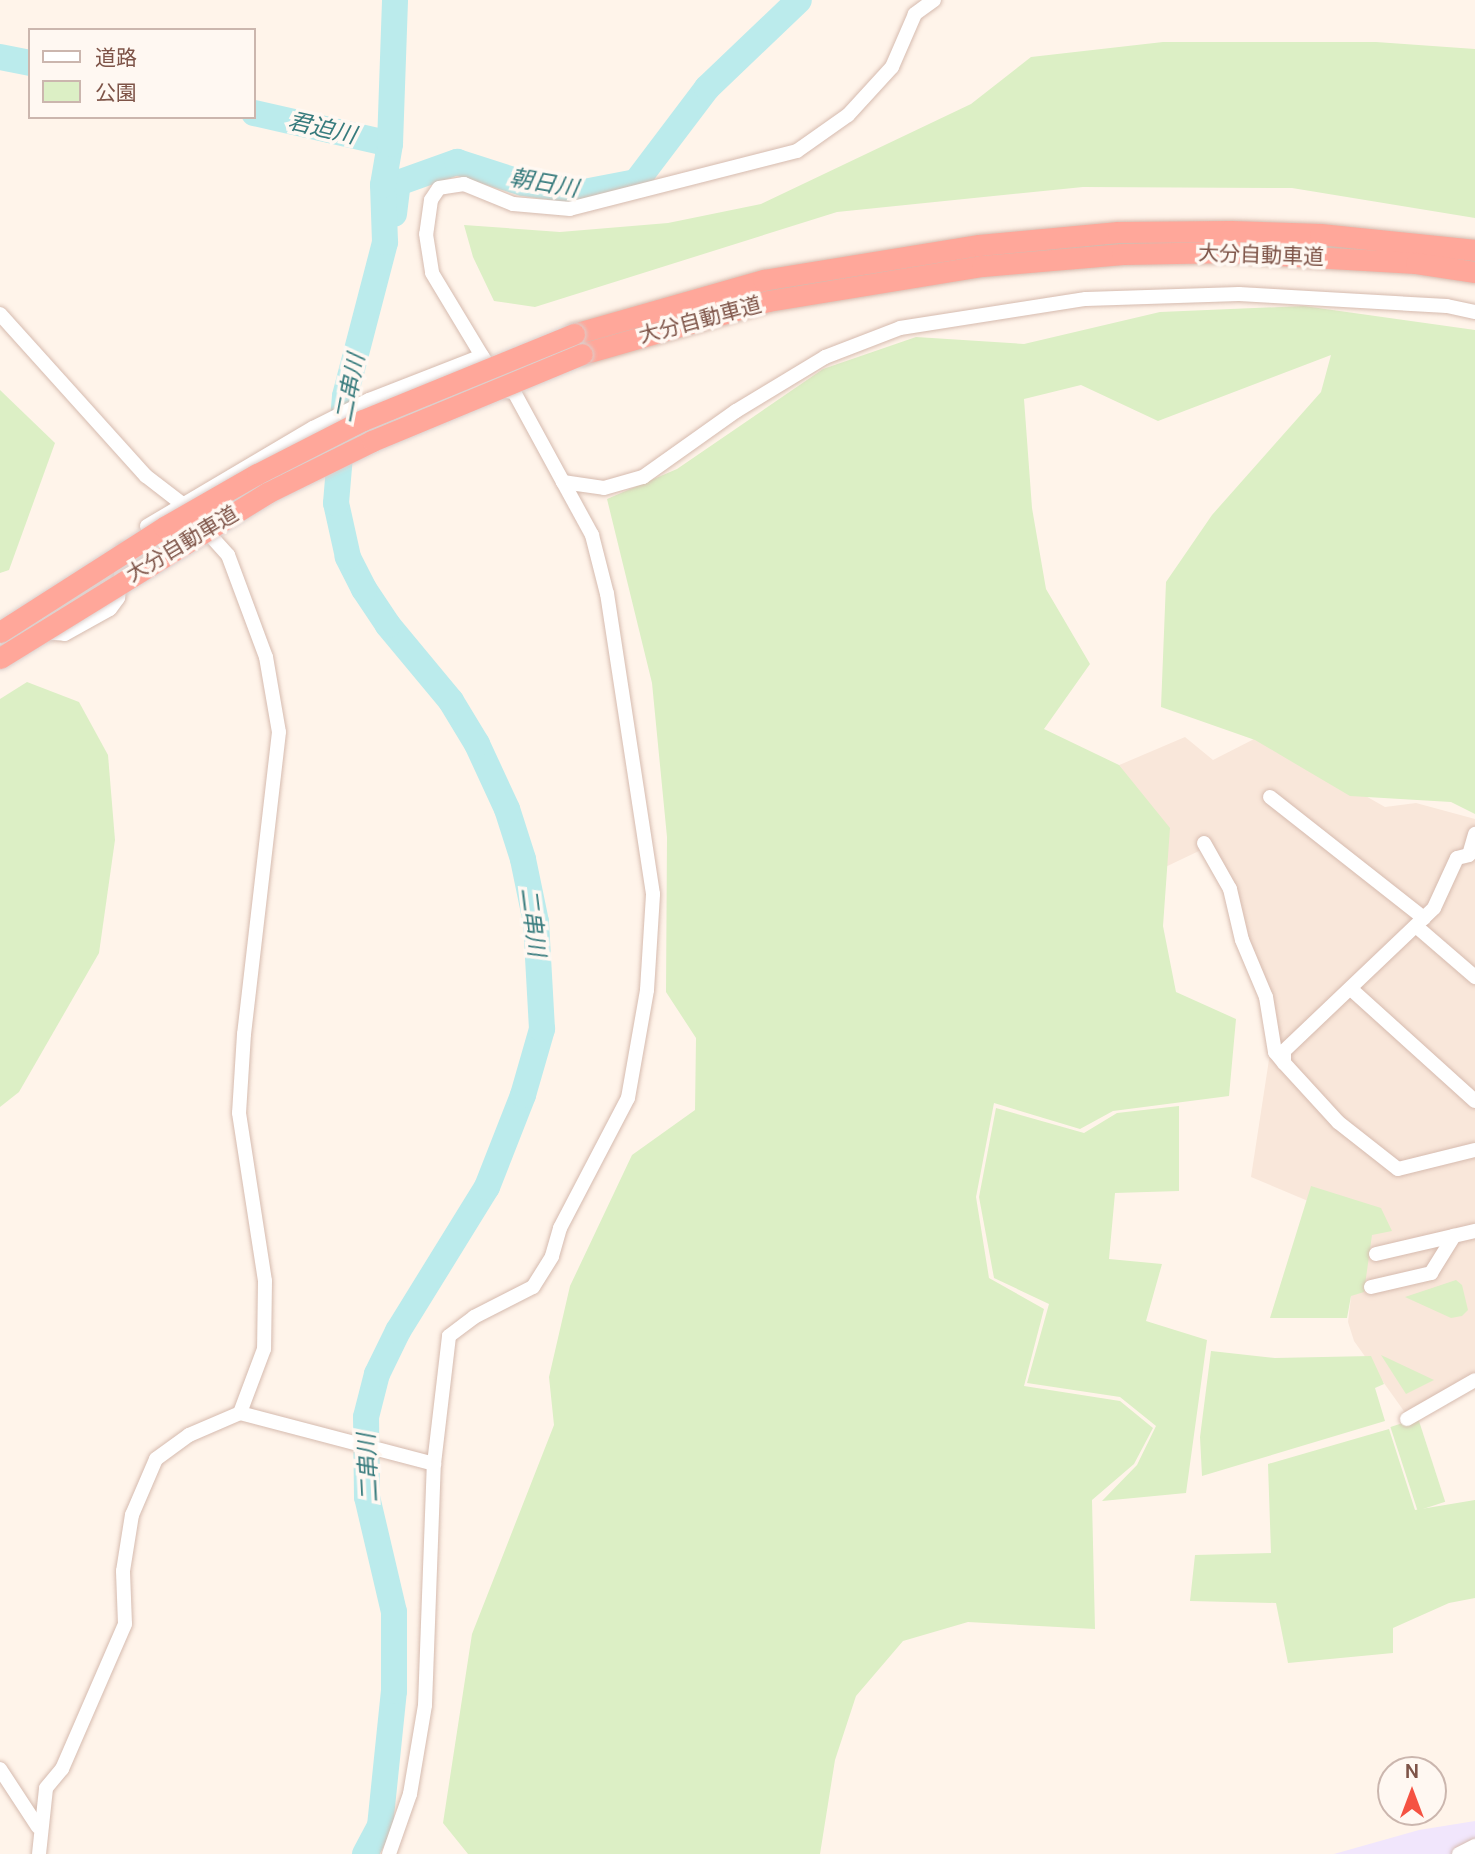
<!DOCTYPE html>
<html>
<head>
<meta charset="utf-8">
<style>
  body { margin:0 }
  #map { position:relative; width:1475px; height:1854px; overflow:hidden; background:#fff4ea; font-family:"DM Sans","Noto Sans JP",sans-serif }
  div>[style] { position:absolute }
  .residential>* { inset:0; background:#f9e7da }
  .education>* { inset:0; background:#f1e6fc }
  .green>* { inset:0; background:#dcefc5; transform-origin:0 0 }
  .river>* { height:26px; margin:-13px; padding:0 13px; transform-origin:13px; border-radius:13px; background:#bbebec }
  .roads { filter:drop-shadow(0 0 2px #d6bbaf) drop-shadow(0 0 2px #d6bbaf) }
  .minor>* { height:14px; margin:-7px; padding:0 7px; transform-origin:7px; border-radius:7px; background:#fff }
  .highway>* { height:21px; margin:-10.5px; padding:0 10.5px; transform-origin:10.5px; border-radius:10.5px; background:#ffa79a }
  .bridges { filter:drop-shadow(0 0 2px #dbcfcc) drop-shadow(0 0 2px #dbcfcc) }
  .highway-bridge>* { height:21px; margin:-10.5px; padding:0 10.5px; transform-origin:10.5px; border-radius:10.5px; background:#ffa79a }
  span { translate:-50% -50%; white-space:nowrap; text-align:center; line-height:1.15; -webkit-text-stroke:7px #fff8f2; paint-order:stroke }
  .street-label { font-size:21px; color:#7e5448 }
  .water-label { font-size:23px; color:#377b7d; font-style:italic }
  .legend { position:absolute; left:28px; top:28px; width:228px; height:91px; box-sizing:border-box; background:#fff8f2; border:2px solid #cbb6ae; margin:0; padding:9px 12px; list-style:none; font-size:21px; color:#7e5448 }
  .legend li { display:flex; align-items:center; gap:14px; height:35px }
  .legend b { width:35px; border:2px solid #cbb6ae }
  .north { position:absolute; left:1377px; top:1756px; width:70px; height:70px; box-sizing:border-box; background:#fff8f2; border:2px solid #cbb6ae; border-radius:50%; rotate:0deg; font-size:19px; font-weight:700; line-height:28px; text-align:center; color:#7e5448 }
  .north::after { content:''; display:block; margin:auto; width:24px; height:32px; background:#f55242; clip-path:polygon(50% 0,100% 100%,50% 72%,0 100%) }
</style>
</head>
<body>
<div id="map">
  <div class="residential">
    <i style="clip-path:polygon(1260px 736px,1385px 807px,1416px 803px,1475px 819px,1475px 1378px,1406px 1414px,1354px 1341px,1348px 1322px,1358px 1238px,1365px 1225px,1251px 1177px,1270px 1053px,1262px 997px,1228px 891px,1201px 850px,1159px 870px,1110px 769px,1185px 737px,1213px 760px)"></i>
  </div>
  <div class="education">
    <i style="clip-path:polygon(1475px 1821px,1475px 1854px,1334px 1854px,1419px 1830px)"></i>
  </div>
  <div class="green">
    <i style="clip-path:polygon(1163px 42px,1376px 42px,1475px 49px,1475px 218px,1292px 188px,1083px 187px,837px 212px,535px 307px,494px 301px,473px 257px,464px 225px,560px 232px,668px 223px,761px 204px,971px 104px,1031px 57px)"></i>
    <i style="clip-path:polygon(1304px 306px,1475px 330px,1475px 814px,1451px 802px,1350px 796px,1255px 740px,1161px 707px,1166px 582px,1212px 515px,1321px 392px,1331px 355px,1158px 421px,1081px 385px,1024px 399px,1032px 508px,1046px 589px,1090px 664px,1044px 729px,1119px 765px,1170px 828px,1163px 926px,1176px 992px,1236px 1019px,1229px 1096px,1113px 1111px,1080px 1129px,994px 1103px,976px 1197px,989px 1278px,1044px 1309px,1024px 1386px,1120px 1401px,1153px 1428px,1134px 1464px,1092px 1500px,1095px 1629px,968px 1622px,903px 1641px,856px 1696px,835px 1760px,820px 1854px,468px 1854px,443px 1823px,472px 1634px,554px 1425px,549px 1377px,570px 1286px,632px 1155px,695px 1110px,696px 1038px,666px 992px,667px 837px,652px 683px,607px 499px,677px 469px,823px 369px,916px 337px,1024px 344px,1160px 312px)"></i>
    <i style="clip-path:polygon(0 390px,55px 443px,9px 570px,0 573px)"></i>
    <i style="clip-path:polygon(27px 682px,79px 702px,108px 755px,115px 840px,99px 953px,19px 1092px,0 1107px,0 699px)"></i>
    <i style="clip-path:polygon(1179px 1106px,1179px 1191px,1115px 1193px,1109px 1259px,1162px 1264px,1146px 1321px,1207px 1340px,1186px 1493px,1102px 1501px,1137px 1465px,1156px 1426px,1120px 1397px,1027px 1383px,1049px 1304px,994px 1278px,979px 1197px,996px 1108px,1084px 1133px,1117px 1113px)"></i>
    <i style="clip-path:polygon(1311px 1186px,1381px 1208px,1392px 1231px,1372px 1235px,1364px 1292px,1351px 1296px,1347px 1318px,1270px 1318px)"></i>
    <i style="clip-path:polygon(1456px 1280px,1462px 1285px,1468px 1310px,1462px 1316px,1451px 1318px,1405px 1297px)"></i>
    <i style="clip-path:polygon(1211px 1351px,1275px 1358px,1371px 1356px,1384px 1384px,1375px 1388px,1385px 1421px,1202px 1476px,1200px 1437px)"></i>
    <i style="clip-path:polygon(1381px 1355px,1434px 1380px,1406px 1394px)"></i>
    <i style="left:1418px;top:1418px;width:88px;height:29px;rotate:72deg"></i>
    <i style="clip-path:polygon(1389px 1429px,1415px 1510px,1475px 1500px,1475px 1598px,1449px 1603px,1393px 1628px,1393px 1653px,1288px 1663px,1276px 1603px,1190px 1601px,1195px 1555px,1271px 1553px,1268px 1464px)"></i>
  </div>
  <div class="river">
    <i style="left:0;top:57px;width:31px;rotate:11deg"></i>
    <i style="left:254px;top:113px;width:139px;rotate:12.8deg"></i>
    <i style="left:394px;top:214px;width:31px;rotate:-83deg"></i>
    <i style="left:398px;top:183px;width:63px;rotate:-19.6deg"></i>
    <i style="left:457px;top:162px;width:69px;rotate:17.7deg"></i>
    <i style="left:523px;top:183px;width:62px;rotate:8.4deg"></i>
    <i style="left:584px;top:192px;width:53px;rotate:-10.9deg"></i>
    <i style="left:636px;top:182px;width:118px;rotate:-52.9deg"></i>
    <i style="left:707px;top:88px;width:127px;rotate:-43.7deg"></i>
    <i style="left:365px;top:1854px;width:32px;rotate:-62deg"></i>
    <i style="left:380px;top:1826px;width:136px;rotate:-84.1deg"></i>
    <i style="left:394px;top:1691px;width:79px;rotate:-90deg"></i>
    <i style="left:394px;top:1612px;width:118px;rotate:-103.2deg"></i>
    <i style="left:367px;top:1497px;width:80px;rotate:-90.7deg"></i>
    <i style="left:366px;top:1417px;width:44px;rotate:-75.7deg"></i>
    <i style="left:377px;top:1374px;width:48px;rotate:-64deg"></i>
    <i style="left:398px;top:1331px;width:169px;rotate:-58.3deg"></i>
    <i style="left:487px;top:1187px;width:99px;rotate:-68.6deg"></i>
    <i style="left:523px;top:1095px;width:69px;rotate:-73.9deg"></i>
    <i style="left:542px;top:1029px;width:107px;rotate:-93.2deg"></i>
    <i style="left:536px;top:922px;width:64px;rotate:-101.7deg"></i>
    <i style="left:523px;top:859px;width:52px;rotate:-107.7deg"></i>
    <i style="left:507px;top:809px;width:72px;rotate:-114.8deg"></i>
    <i style="left:477px;top:744px;width:50px;rotate:-121.2deg"></i>
    <i style="left:451px;top:701px;width:99px;rotate:-129.7deg"></i>
    <i style="left:388px;top:625px;width:43px;rotate:-123.7deg"></i>
    <i style="left:364px;top:589px;width:36px;rotate:-117deg"></i>
    <i style="left:348px;top:557px;width:55px;rotate:-102.5deg"></i>
    <i style="left:336px;top:503px;width:107px;rotate:-85.2deg"></i>
    <i style="left:345px;top:396px;width:159px;rotate:-75.4deg"></i>
    <i style="left:385px;top:242px;width:57px;rotate:-92deg"></i>
    <i style="left:383px;top:185px;width:42px;rotate:-80.3deg"></i>
    <i style="left:390px;top:144px;width:144px;rotate:-88deg"></i>
  </div>
  <div class="roads">
    <div class="minor">
      <i style="left:934px;top:0;width:24px;rotate:144deg"></i>
      <i style="left:915px;top:14px;width:58px;rotate:113.5deg"></i>
      <i style="left:892px;top:67px;width:65px;rotate:132.5deg"></i>
      <i style="left:848px;top:115px;width:62px;rotate:144.8deg"></i>
      <i style="left:797px;top:151px;width:234px;rotate:165.7deg"></i>
      <i style="left:570px;top:209px;width:57px;rotate:-175deg"></i>
      <i style="left:513px;top:204px;width:53px;rotate:-157.8deg"></i>
      <i style="left:464px;top:184px;width:25px;rotate:171deg"></i>
      <i style="left:439px;top:188px;width:14px;rotate:124deg"></i>
      <i style="left:431px;top:200px;width:34px;rotate:98deg"></i>
      <i style="left:426px;top:234px;width:39px;rotate:81deg"></i>
      <i style="left:432px;top:273px;width:97px;rotate:58.9deg"></i>
      <i style="left:482px;top:356px;width:42px;rotate:55.6deg"></i>
      <i style="left:506px;top:391px;width:8px;rotate:7deg"></i>
      <i style="left:514px;top:392px;width:102px;rotate:61.4deg"></i>
      <i style="left:563px;top:482px;width:41px;rotate:8.3deg"></i>
      <i style="left:604px;top:488px;width:41px;rotate:-15.8deg"></i>
      <i style="left:643px;top:477px;width:114px;rotate:-35.4deg"></i>
      <i style="left:736px;top:411px;width:104px;rotate:-31.2deg"></i>
      <i style="left:825px;top:357px;width:80px;rotate:-21.1deg"></i>
      <i style="left:900px;top:328px;width:188px;rotate:-8.9deg"></i>
      <i style="left:1086px;top:299px;width:153px;rotate:-1.9deg"></i>
      <i style="left:1239px;top:294px;width:208px;rotate:3.3deg"></i>
      <i style="left:1447px;top:306px;width:29px;rotate:12deg"></i>
      <i style="left:0;top:314px;width:218px;rotate:48deg"></i>
      <i style="left:146px;top:476px;width:44px;rotate:37.6deg"></i>
      <i style="left:181px;top:503px;width:70px;rotate:47.9deg"></i>
      <i style="left:228px;top:555px;width:109px;rotate:69.6deg"></i>
      <i style="left:266px;top:657px;width:76px;rotate:80.2deg"></i>
      <i style="left:279px;top:732px;width:304px;rotate:96.6deg"></i>
      <i style="left:244px;top:1034px;width:79px;rotate:93.6deg"></i>
      <i style="left:239px;top:1113px;width:170px;rotate:81.2deg"></i>
      <i style="left:265px;top:1281px;width:68px;rotate:90.8deg"></i>
      <i style="left:264px;top:1349px;width:68px;rotate:110.6deg"></i>
      <i style="left:147px;top:526px;width:193px;rotate:-30.6deg"></i>
      <i style="left:313px;top:428px;width:63px;rotate:-26.6deg"></i>
      <i style="left:369px;top:400px;width:121px;rotate:-21.3deg"></i>
      <i style="left:0;top:638px;width:27px;rotate:-15deg"></i>
      <i style="left:26px;top:631px;width:39px;rotate:4deg"></i>
      <i style="left:65px;top:634px;width:51px;rotate:-29.1deg"></i>
      <i style="left:110px;top:609px;width:14px;rotate:-54deg"></i>
      <i style="left:118px;top:598px;width:48px;rotate:-82.9deg"></i>
      <i style="left:1270px;top:797px;width:196px;rotate:38.2deg"></i>
      <i style="left:1204px;top:843px;width:53px;rotate:60.5deg"></i>
      <i style="left:1230px;top:889px;width:52px;rotate:76.8deg"></i>
      <i style="left:1242px;top:940px;width:62px;rotate:67.2deg"></i>
      <i style="left:1266px;top:997px;width:56px;rotate:80.7deg"></i>
      <i style="left:1275px;top:1052px;width:14px;rotate:51deg"></i>
      <i style="left:1284px;top:1063px;width:80px;rotate:47.5deg"></i>
      <i style="left:1338px;top:1122px;width:76px;rotate:38.1deg"></i>
      <i style="left:1398px;top:1169px;width:79px;rotate:-13.9deg"></i>
      <i style="left:1417px;top:927px;width:77px;rotate:40.8deg"></i>
      <i style="left:1351px;top:989px;width:167px;rotate:42.1deg"></i>
      <i style="left:1284px;top:1063px;width:12px;rotate:-90deg"></i>
      <i style="left:1284px;top:1051px;width:207px;rotate:-43.6deg"></i>
      <i style="left:1434px;top:908px;width:55px;rotate:-65.3deg"></i>
      <i style="left:1457px;top:858px;width:12px;rotate:-14deg"></i>
      <i style="left:1469px;top:855px;width:22px;rotate:-74deg"></i>
      <i style="left:1376px;top:1254px;width:102px;rotate:-13.1deg"></i>
      <i style="left:1371px;top:1287px;width:62px;rotate:-13.1deg"></i>
      <i style="left:1431px;top:1273px;width:44px;rotate:-58.1deg"></i>
      <i style="left:1407px;top:1419px;width:78px;rotate:-29.8deg"></i>
      <i style="left:0;top:1769px;width:69px;rotate:56.8deg"></i>
      <i style="left:39px;top:1854px;width:66px;rotate:-83.9deg"></i>
      <i style="left:46px;top:1788px;width:25px;rotate:-50deg"></i>
      <i style="left:62px;top:1769px;width:158px;rotate:-66.5deg"></i>
      <i style="left:125px;top:1624px;width:53px;rotate:-92.2deg"></i>
      <i style="left:123px;top:1571px;width:57px;rotate:-80.9deg"></i>
      <i style="left:132px;top:1515px;width:61px;rotate:-66.8deg"></i>
      <i style="left:156px;top:1459px;width:41px;rotate:-36deg"></i>
      <i style="left:189px;top:1435px;width:56px;rotate:-23.3deg"></i>
      <i style="left:240px;top:1413px;width:201px;rotate:14.7deg"></i>
      <i style="left:389px;top:1854px;width:64px;rotate:-70.7deg"></i>
      <i style="left:410px;top:1794px;width:90px;rotate:-80.4deg"></i>
      <i style="left:425px;top:1705px;width:241px;rotate:-87.9deg"></i>
      <i style="left:434px;top:1464px;width:129px;rotate:-83.3deg"></i>
      <i style="left:449px;top:1336px;width:31px;rotate:-37deg"></i>
      <i style="left:474px;top:1317px;width:66px;rotate:-27deg"></i>
      <i style="left:533px;top:1287px;width:36px;rotate:-58deg"></i>
      <i style="left:552px;top:1256px;width:29px;rotate:-74deg"></i>
      <i style="left:560px;top:1228px;width:147px;rotate:-62.4deg"></i>
      <i style="left:628px;top:1098px;width:110px;rotate:-80deg"></i>
      <i style="left:647px;top:990px;width:96px;rotate:-86.4deg"></i>
      <i style="left:653px;top:894px;width:304px;rotate:-98.7deg"></i>
      <i style="left:607px;top:594px;width:61px;rotate:-104.3deg"></i>
      <i style="left:592px;top:535px;width:60px;rotate:-118.7deg"></i>
      <i style="left:1459px;top:1854px;width:18px;rotate:-27deg"></i>
    </div>
    <div class="highway">
      <i style="left:574px;top:334px;width:197px;rotate:-15.9deg"></i>
      <i style="left:763px;top:280px;width:219px;rotate:-9.2deg"></i>
      <i style="left:979px;top:245px;width:140px;rotate:-5.3deg"></i>
      <i style="left:1118px;top:232px;width:112px;rotate:-0.5deg"></i>
      <i style="left:1230px;top:231px;width:90px;rotate:1.9deg"></i>
      <i style="left:1320px;top:234px;width:156px;rotate:5.9deg"></i>
      <i style="left:582px;top:354px;width:193px;rotate:-15.9deg"></i>
      <i style="left:768px;top:301px;width:217px;rotate:-9.3deg"></i>
      <i style="left:982px;top:266px;width:141px;rotate:-4.9deg"></i>
      <i style="left:1122px;top:254px;width:107px;rotate:-1.1deg"></i>
      <i style="left:1229px;top:252px;width:187px;rotate:3.4deg"></i>
      <i style="left:1416px;top:263px;width:60px;rotate:8.7deg"></i>
    </div>
  </div>
  <div class="bridges">
    <div class="highway-bridge">
      <i style="left:0;top:632px;width:195px;rotate:-32.6deg"></i>
      <i style="left:164px;top:527px;width:107px;rotate:-29.7deg"></i>
      <i style="left:257px;top:474px;width:119px;rotate:-27deg"></i>
      <i style="left:363px;top:420px;width:228px;rotate:-22.2deg"></i>
      <i style="left:0;top:658px;width:314px;rotate:-31.7deg"></i>
      <i style="left:267px;top:493px;width:117px;rotate:-26.3deg"></i>
      <i style="left:372px;top:441px;width:227px;rotate:-22.5deg"></i>
    </div>
  </div>
  <div class="street-label">
    <span style="left:1261px;top:255px;rotate:2deg">大分自動車道</span>
    <span style="left:700px;top:320px;rotate:-15deg">大分自動車道</span>
    <span style="left:182px;top:544px;rotate:-31deg">大分自動車道</span>
  </div>
  <div class="water-label">
    <span style="left:322px;top:128px;rotate:13deg">君迫川</span>
    <span style="left:544px;top:183px;rotate:10deg">朝日川</span>
    <span style="left:350px;top:388px;rotate:-79deg">二串川</span>
    <span style="left:533px;top:922px;rotate:83deg">二串川</span>
    <span style="left:368px;top:1468px;rotate:-93deg">二串川</span>
  </div>
  <ul class="legend">
  <li><b style="height:9px;background:#fff"></b>道路</li>
  <li><b style="height:19px;background:#dcefc5"></b>公園</li>
  </ul>
  <div class="north">N</div>
</div>
</body>
</html>
